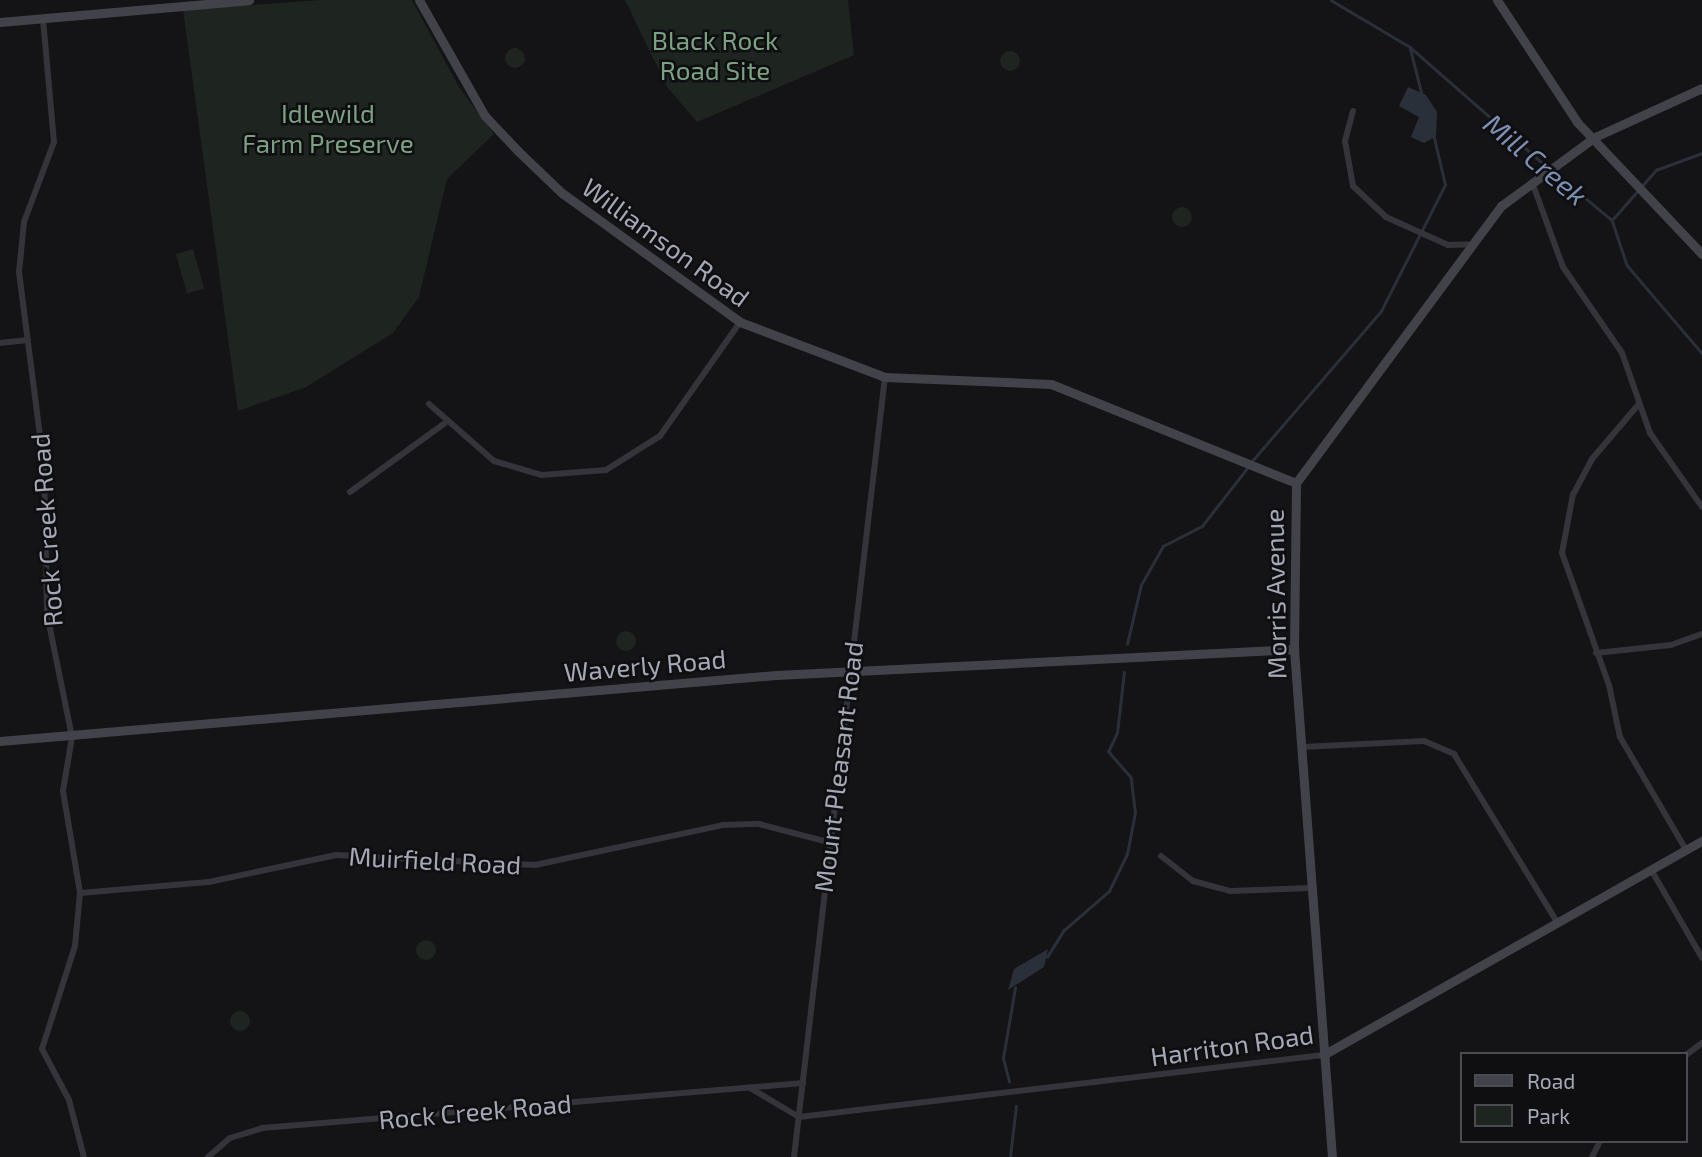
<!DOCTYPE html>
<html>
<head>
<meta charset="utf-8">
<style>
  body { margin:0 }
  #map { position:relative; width:1702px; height:1157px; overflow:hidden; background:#141315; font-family:"Exo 2",sans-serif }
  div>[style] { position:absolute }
  .green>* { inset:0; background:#1e2520; transform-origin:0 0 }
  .round { border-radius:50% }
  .water>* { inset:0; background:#2a3039 }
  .stream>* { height:2.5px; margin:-1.25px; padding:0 1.25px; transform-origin:1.25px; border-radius:1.25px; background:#2a3039 }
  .street>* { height:6px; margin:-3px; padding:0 3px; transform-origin:3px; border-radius:3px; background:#34343a }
  .secondary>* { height:9px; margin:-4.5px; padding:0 4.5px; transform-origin:4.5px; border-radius:4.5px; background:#42434a }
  span { translate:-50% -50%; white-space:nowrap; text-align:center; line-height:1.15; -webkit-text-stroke:5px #0f0e10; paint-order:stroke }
  .park-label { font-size:26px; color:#7ba183 }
  .street-label { font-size:26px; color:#a5a8b6 }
  .water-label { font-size:28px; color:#7b90b2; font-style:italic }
  .legend { position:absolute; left:1460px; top:1052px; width:228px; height:91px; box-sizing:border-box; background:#0f0e10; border:2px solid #4b4c52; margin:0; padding:9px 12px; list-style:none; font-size:21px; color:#a5a8b6 }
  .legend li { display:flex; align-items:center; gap:14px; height:35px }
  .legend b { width:35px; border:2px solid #4b4c52 }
</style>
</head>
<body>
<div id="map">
  <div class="green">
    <i style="clip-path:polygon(320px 0,412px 0,459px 87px,494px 134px,447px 179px,419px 297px,393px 333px,306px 387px,238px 411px,183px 10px)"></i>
    <i style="clip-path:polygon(625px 0,848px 0,854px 55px,697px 122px,667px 87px)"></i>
    <i class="round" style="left:505px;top:48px;width:20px;height:20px"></i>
    <i class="round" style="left:1000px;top:51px;width:20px;height:20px"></i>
    <i class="round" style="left:1172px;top:207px;width:20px;height:20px"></i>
    <i style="left:193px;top:249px;width:41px;height:18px;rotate:74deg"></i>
    <i class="round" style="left:616px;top:631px;width:20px;height:20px"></i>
    <i class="round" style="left:416px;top:940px;width:20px;height:20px"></i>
    <i class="round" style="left:230px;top:1011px;width:20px;height:20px"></i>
  </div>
  <div class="water">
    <i style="clip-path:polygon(1408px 87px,1426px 95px,1437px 112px,1436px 136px,1424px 143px,1411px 137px,1419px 117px,1399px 106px)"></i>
    <i style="clip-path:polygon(1048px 949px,1044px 967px,1008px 990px,1014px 969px)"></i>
  </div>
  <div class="stream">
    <i style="left:1331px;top:0;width:92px;rotate:30.7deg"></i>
    <i style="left:1410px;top:47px;width:184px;rotate:41.2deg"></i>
    <i style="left:1410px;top:47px;width:49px;rotate:75.7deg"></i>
    <i style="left:1554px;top:172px;width:75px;rotate:39.6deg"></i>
    <i style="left:1612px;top:220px;width:47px;rotate:71.6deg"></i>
    <i style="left:1627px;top:265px;width:116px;rotate:49.6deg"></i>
    <i style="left:1612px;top:220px;width:67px;rotate:-48.7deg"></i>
    <i style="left:1656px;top:170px;width:49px;rotate:-20.3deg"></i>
    <i style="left:1252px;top:461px;width:198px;rotate:-49.3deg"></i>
    <i style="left:1381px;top:311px;width:141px;rotate:-63.1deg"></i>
    <i style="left:1445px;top:185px;width:52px;rotate:-103.2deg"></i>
    <i style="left:1127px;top:644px;width:61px;rotate:-76.7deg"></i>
    <i style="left:1141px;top:585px;width:45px;rotate:-60.6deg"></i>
    <i style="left:1163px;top:546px;width:44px;rotate:-27.1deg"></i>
    <i style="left:1202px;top:526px;width:75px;rotate:-52.1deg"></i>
    <i style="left:1047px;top:957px;width:31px;rotate:-58deg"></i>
    <i style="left:1063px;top:931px;width:61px;rotate:-41deg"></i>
    <i style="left:1109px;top:891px;width:41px;rotate:-64.1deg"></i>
    <i style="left:1127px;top:854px;width:42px;rotate:-79deg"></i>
    <i style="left:1135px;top:813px;width:35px;rotate:-97deg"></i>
    <i style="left:1131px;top:778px;width:35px;rotate:-131deg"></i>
    <i style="left:1108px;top:752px;width:21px;rotate:-65deg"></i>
    <i style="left:1117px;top:733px;width:61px;rotate:-83.5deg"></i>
    <i style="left:1009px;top:1082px;width:25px;rotate:-104deg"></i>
    <i style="left:1003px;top:1058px;width:71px;rotate:-80.3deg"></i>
    <i style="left:1010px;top:1157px;width:51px;rotate:-83.3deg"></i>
  </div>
  <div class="street">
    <i style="left:43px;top:19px;width:123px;rotate:84.9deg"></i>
    <i style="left:54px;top:142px;width:85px;rotate:110.6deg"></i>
    <i style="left:24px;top:222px;width:50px;rotate:95.7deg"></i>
    <i style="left:19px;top:272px;width:198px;rotate:82.7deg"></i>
    <i style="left:44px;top:468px;width:146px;rotate:88.8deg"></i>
    <i style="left:47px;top:614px;width:126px;rotate:78.5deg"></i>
    <i style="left:72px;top:737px;width:55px;rotate:99.5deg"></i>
    <i style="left:63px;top:791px;width:103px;rotate:80.5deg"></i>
    <i style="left:80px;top:893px;width:53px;rotate:95.4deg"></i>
    <i style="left:75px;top:946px;width:108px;rotate:107.8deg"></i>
    <i style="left:42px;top:1049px;width:58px;rotate:62.1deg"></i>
    <i style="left:69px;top:1100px;width:59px;rotate:75.3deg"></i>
    <i style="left:1353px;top:111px;width:31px;rotate:105deg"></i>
    <i style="left:1345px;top:141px;width:46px;rotate:79.9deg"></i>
    <i style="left:1353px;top:186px;width:45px;rotate:43.2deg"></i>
    <i style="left:1386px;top:217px;width:68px;rotate:24.3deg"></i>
    <i style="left:1448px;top:245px;width:25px;rotate:-2deg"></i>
    <i style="left:1532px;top:182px;width:90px;rotate:70deg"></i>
    <i style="left:1563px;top:267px;width:104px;rotate:55.5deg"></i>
    <i style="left:1622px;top:353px;width:85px;rotate:70.7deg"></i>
    <i style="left:1650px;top:433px;width:90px;rotate:54.9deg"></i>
    <i style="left:0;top:343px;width:28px;rotate:-6deg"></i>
    <i style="left:429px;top:404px;width:86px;rotate:41.2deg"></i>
    <i style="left:494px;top:461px;width:50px;rotate:16.3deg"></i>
    <i style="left:542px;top:475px;width:64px;rotate:-4.5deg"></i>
    <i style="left:606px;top:470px;width:64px;rotate:-32.2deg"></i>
    <i style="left:660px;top:436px;width:139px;rotate:-54.9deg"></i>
    <i style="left:1638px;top:405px;width:71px;rotate:130.4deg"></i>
    <i style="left:1592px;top:459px;width:40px;rotate:118deg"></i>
    <i style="left:1573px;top:494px;width:60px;rotate:100.6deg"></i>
    <i style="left:1562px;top:553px;width:140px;rotate:70.4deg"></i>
    <i style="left:1609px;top:685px;width:53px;rotate:78.1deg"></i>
    <i style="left:1620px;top:737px;width:131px;rotate:59.7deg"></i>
    <i style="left:350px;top:492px;width:117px;rotate:-36deg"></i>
    <i style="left:1596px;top:653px;width:75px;rotate:-6.1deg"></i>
    <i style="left:1671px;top:645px;width:33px;rotate:-20deg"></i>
    <i style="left:1302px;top:747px;width:122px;rotate:-2.8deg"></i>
    <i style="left:1424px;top:741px;width:33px;rotate:23deg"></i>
    <i style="left:1454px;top:754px;width:199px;rotate:58.5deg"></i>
    <i style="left:1161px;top:856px;width:41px;rotate:38deg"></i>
    <i style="left:1193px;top:881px;width:38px;rotate:15deg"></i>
    <i style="left:1230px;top:891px;width:80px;rotate:-2.1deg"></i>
    <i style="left:1653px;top:873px;width:98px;rotate:60deg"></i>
    <i style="left:80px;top:893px;width:129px;rotate:-4.9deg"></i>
    <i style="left:209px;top:882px;width:130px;rotate:-12deg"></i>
    <i style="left:336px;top:855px;width:199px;rotate:2.9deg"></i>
    <i style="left:535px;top:865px;width:192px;rotate:-12deg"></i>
    <i style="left:723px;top:825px;width:36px;rotate:-2deg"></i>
    <i style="left:759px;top:824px;width:71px;rotate:14.6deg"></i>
    <i style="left:1686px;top:1055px;width:20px;rotate:-37deg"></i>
    <i style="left:750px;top:1088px;width:57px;rotate:30.6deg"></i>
    <i style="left:799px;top:1117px;width:528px;rotate:-6.75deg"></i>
    <i style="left:208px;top:1157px;width:29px;rotate:-41deg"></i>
    <i style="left:230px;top:1138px;width:34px;rotate:-17deg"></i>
    <i style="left:262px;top:1128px;width:543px;rotate:-4.75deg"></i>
    <i style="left:794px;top:1157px;width:785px;rotate:-83.35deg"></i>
    <i style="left:1592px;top:1157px;width:18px;rotate:-63deg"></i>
  </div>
  <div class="secondary">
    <i style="left:419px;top:0;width:133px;rotate:60.4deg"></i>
    <i style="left:485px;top:116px;width:48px;rotate:46.7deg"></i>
    <i style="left:518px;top:151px;width:61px;rotate:43.7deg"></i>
    <i style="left:562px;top:193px;width:220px;rotate:35.9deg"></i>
    <i style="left:740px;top:322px;width:155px;rotate:20.8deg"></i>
    <i style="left:885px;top:377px;width:166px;rotate:2.4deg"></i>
    <i style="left:1051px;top:384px;width:264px;rotate:22deg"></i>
    <i style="left:1497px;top:0;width:146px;rotate:56.7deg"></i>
    <i style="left:1577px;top:122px;width:182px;rotate:46.6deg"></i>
    <i style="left:0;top:22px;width:250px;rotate:-5deg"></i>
    <i style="left:0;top:741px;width:779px;rotate:-4.86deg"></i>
    <i style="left:776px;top:675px;width:519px;rotate:-2.87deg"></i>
    <i style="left:1323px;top:1055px;width:435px;rotate:-29.5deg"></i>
    <i style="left:1332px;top:1157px;width:509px;rotate:-94.28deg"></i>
    <i style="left:1294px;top:649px;width:166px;rotate:-89.3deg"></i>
    <i style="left:1296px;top:483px;width:345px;rotate:-53.5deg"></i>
    <i style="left:1501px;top:206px;width:117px;rotate:-36.3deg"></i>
    <i style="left:1595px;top:137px;width:118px;rotate:-24.6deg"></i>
  </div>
  <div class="park-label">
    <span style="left:715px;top:55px">Black Rock<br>Road Site</span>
    <span style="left:328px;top:128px">Idlewild<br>Farm Preserve</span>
  </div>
  <div class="street-label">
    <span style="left:666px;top:242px;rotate:36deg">Williamson Road</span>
    <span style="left:46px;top:530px;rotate:-94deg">Rock Creek Road</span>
    <span style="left:1275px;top:594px;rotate:-91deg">Morris Avenue</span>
    <span style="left:645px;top:665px;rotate:-5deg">Waverly Road</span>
    <span style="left:838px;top:767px;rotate:-83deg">Mount Pleasant Road</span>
    <span style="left:435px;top:860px;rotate:3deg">Muirfield Road</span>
    <span style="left:1232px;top:1045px;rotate:-8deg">Harriton Road</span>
    <span style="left:475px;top:1111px;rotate:-5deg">Rock Creek Road</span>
  </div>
  <div class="water-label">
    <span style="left:1536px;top:159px;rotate:40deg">Mill Creek</span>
  </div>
  <ul class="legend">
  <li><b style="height:9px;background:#42434a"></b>Road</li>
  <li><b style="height:19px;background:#1e2520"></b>Park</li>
  </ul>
</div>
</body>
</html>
